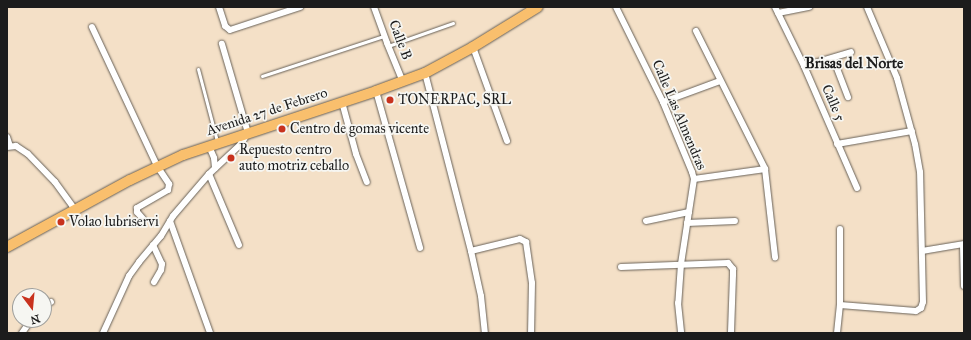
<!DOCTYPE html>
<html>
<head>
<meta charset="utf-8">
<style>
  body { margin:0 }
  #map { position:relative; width:971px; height:340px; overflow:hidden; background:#f4e0c7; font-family:"IM FELL Great Primer",serif }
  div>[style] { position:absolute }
  .roads { filter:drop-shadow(0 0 1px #686158) drop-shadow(0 0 1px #686158) }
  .service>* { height:3px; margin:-1.5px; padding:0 1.5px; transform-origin:1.5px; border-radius:1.5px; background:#fff }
  .minor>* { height:6px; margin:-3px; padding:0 3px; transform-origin:3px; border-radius:3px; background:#fff }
  .primary>* { height:10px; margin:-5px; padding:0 5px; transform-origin:5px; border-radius:5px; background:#f9bf6d }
  .dots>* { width:11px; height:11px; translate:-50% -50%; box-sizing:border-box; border:2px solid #f6f6f2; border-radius:50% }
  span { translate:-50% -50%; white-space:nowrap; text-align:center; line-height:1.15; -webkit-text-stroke:3.5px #f6f6f2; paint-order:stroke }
  .street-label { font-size:14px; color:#1c1c1c }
  .poi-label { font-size:14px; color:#1c1c1c }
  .left { translate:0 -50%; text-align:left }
  .neighbourhood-label { font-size:15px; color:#1c1c1c; font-weight:700 }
  .frame { position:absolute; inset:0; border:8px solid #1c1c1c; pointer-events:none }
  .north { position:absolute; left:12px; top:288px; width:40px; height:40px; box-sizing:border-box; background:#f6f6f2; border:1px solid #9f9f9c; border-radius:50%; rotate:164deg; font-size:11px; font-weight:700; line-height:16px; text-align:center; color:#1c1c1c }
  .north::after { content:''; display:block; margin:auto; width:14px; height:18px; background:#c8321e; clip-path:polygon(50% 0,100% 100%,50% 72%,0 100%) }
</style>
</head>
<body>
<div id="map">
  <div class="roads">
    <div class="service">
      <i style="left:388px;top:46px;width:69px;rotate:-19.5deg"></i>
      <i style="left:198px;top:69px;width:74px;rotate:75.2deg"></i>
      <i style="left:262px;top:76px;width:128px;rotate:-18.2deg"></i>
    </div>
    <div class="minor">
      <i style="left:219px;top:7px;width:20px;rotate:72deg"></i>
      <i style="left:225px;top:26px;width:6px;rotate:39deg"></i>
      <i style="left:230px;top:30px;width:74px;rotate:-18.2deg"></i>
      <i style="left:374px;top:7px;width:38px;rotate:70deg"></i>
      <i style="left:387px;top:43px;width:42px;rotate:67.7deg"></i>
      <i style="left:616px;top:7px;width:106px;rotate:63.7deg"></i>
      <i style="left:663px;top:102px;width:76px;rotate:67.5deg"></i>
      <i style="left:692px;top:172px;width:7px;rotate:74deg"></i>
      <i style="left:694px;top:179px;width:86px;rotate:98.7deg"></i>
      <i style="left:681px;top:264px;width:39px;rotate:94deg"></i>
      <i style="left:678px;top:303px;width:30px;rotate:84deg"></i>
      <i style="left:775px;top:7px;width:66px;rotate:63.8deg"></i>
      <i style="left:804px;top:66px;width:133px;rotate:66.5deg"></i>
      <i style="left:778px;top:13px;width:32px;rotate:-11deg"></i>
      <i style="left:92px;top:27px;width:153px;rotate:64.9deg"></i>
      <i style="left:157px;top:166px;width:22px;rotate:56deg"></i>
      <i style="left:169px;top:184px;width:6px;rotate:99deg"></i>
      <i style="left:168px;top:190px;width:36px;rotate:150deg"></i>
      <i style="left:137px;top:208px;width:4px;rotate:90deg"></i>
      <i style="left:137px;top:212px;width:9px;rotate:49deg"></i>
      <i style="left:696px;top:31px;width:154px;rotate:63.4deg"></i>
      <i style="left:765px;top:169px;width:89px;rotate:83.5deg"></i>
      <i style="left:473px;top:47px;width:100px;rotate:70.1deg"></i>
      <i style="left:833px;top:58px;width:42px;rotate:69deg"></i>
      <i style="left:804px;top:66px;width:49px;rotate:-16.6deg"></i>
      <i style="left:425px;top:73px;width:184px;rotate:75.5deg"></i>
      <i style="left:471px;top:251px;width:46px;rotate:77.5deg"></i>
      <i style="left:481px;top:296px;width:37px;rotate:84deg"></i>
      <i style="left:376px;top:91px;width:163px;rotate:74.3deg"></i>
      <i style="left:342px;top:102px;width:54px;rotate:74.9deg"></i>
      <i style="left:356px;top:154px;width:30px;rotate:69deg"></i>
      <i style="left:663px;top:102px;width:61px;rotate:-20.2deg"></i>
      <i style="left:7px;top:137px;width:9px;rotate:72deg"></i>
      <i style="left:837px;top:144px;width:76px;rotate:-9.8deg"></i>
      <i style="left:209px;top:146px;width:13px;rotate:67deg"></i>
      <i style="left:214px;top:158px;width:10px;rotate:84deg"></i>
      <i style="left:7px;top:147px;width:9px;rotate:-6deg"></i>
      <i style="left:16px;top:146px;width:14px;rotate:34deg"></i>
      <i style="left:28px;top:154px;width:39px;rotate:46deg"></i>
      <i style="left:55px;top:182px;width:34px;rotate:54deg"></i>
      <i style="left:209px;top:174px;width:77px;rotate:67.1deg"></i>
      <i style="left:694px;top:179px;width:72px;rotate:-8deg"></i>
      <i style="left:170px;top:221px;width:119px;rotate:70.3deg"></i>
      <i style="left:646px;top:221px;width:44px;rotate:-11.8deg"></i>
      <i style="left:687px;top:223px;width:48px;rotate:-2.4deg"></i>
      <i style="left:153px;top:245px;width:21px;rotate:65deg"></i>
      <i style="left:162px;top:264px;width:6px;rotate:99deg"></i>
      <i style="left:161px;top:270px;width:14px;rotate:120deg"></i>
      <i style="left:963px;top:245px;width:41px;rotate:88.6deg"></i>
      <i style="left:471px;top:251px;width:50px;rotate:-13.8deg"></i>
      <i style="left:520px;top:239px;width:7px;rotate:27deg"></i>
      <i style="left:526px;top:242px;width:41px;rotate:81.7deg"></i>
      <i style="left:532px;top:283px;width:50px;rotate:91.1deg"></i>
      <i style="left:922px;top:251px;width:43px;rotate:-9.5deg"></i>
      <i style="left:621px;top:267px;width:107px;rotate:-2.1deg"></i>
      <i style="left:728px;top:263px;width:8px;rotate:50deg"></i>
      <i style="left:733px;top:269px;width:6px;rotate:90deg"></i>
      <i style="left:733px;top:275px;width:58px;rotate:92deg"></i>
      <i style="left:840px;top:305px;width:76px;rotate:4.5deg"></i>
      <i style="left:916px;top:311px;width:6px;rotate:-31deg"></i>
      <i style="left:921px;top:308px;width:6px;rotate:-72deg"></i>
      <i style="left:923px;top:302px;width:130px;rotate:-91.3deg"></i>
      <i style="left:920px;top:172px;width:28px;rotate:-100deg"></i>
      <i style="left:915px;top:144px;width:68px;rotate:-105.3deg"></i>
      <i style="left:897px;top:78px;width:77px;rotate:-112.9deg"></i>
      <i style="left:44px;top:306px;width:8px;rotate:-30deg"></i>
      <i style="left:22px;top:333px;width:16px;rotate:-55deg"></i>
      <i style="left:103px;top:333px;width:63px;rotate:-65.5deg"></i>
      <i style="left:129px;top:276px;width:17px;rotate:-54deg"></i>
      <i style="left:139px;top:262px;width:34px;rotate:-50deg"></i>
      <i style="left:161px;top:236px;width:23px;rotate:-59deg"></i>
      <i style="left:173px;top:216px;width:55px;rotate:-49.4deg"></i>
      <i style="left:209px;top:174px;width:44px;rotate:-43.2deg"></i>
      <i style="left:241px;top:144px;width:13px;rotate:-58deg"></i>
      <i style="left:248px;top:133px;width:93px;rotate:-106.3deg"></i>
      <i style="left:837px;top:333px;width:28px;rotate:-84deg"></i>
      <i style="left:840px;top:305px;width:76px;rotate:-90deg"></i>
    </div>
    <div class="primary">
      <i style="left:7px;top:247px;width:140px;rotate:-28.6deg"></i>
      <i style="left:130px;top:180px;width:59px;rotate:-25.3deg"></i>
      <i style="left:183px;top:155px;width:203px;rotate:-18.3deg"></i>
      <i style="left:376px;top:91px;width:52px;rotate:-20.2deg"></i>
      <i style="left:425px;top:73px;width:55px;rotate:-28.4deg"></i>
      <i style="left:473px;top:47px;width:76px;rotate:-31.6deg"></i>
    </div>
  </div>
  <div class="dots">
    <i style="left:390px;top:100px;background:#c8321e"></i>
    <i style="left:282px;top:129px;background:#c8321e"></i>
    <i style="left:231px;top:158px;background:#c8321e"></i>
    <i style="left:61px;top:222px;background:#c8321e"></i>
  </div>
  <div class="street-label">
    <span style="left:400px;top:40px;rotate:69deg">Calle B</span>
    <span style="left:833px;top:103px;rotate:67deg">Calle 5</span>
    <span style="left:267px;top:112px;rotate:-18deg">Avenida 27 de Febrero</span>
    <span style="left:679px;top:115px;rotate:67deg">Calle Las Almendras</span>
  </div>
  <div class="poi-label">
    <span class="left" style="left:398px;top:100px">TONERPAC, SRL</span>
    <span class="left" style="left:290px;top:129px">Centro de gomas vicente</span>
    <span class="left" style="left:239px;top:158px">Repuesto centro<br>auto motriz ceballo</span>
    <span class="left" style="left:69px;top:222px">Volao lubriservi</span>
  </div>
  <div class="neighbourhood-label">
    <span style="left:854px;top:64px">Brisas del Norte</span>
  </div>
  <div class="frame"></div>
  <div class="north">N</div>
</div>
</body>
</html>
